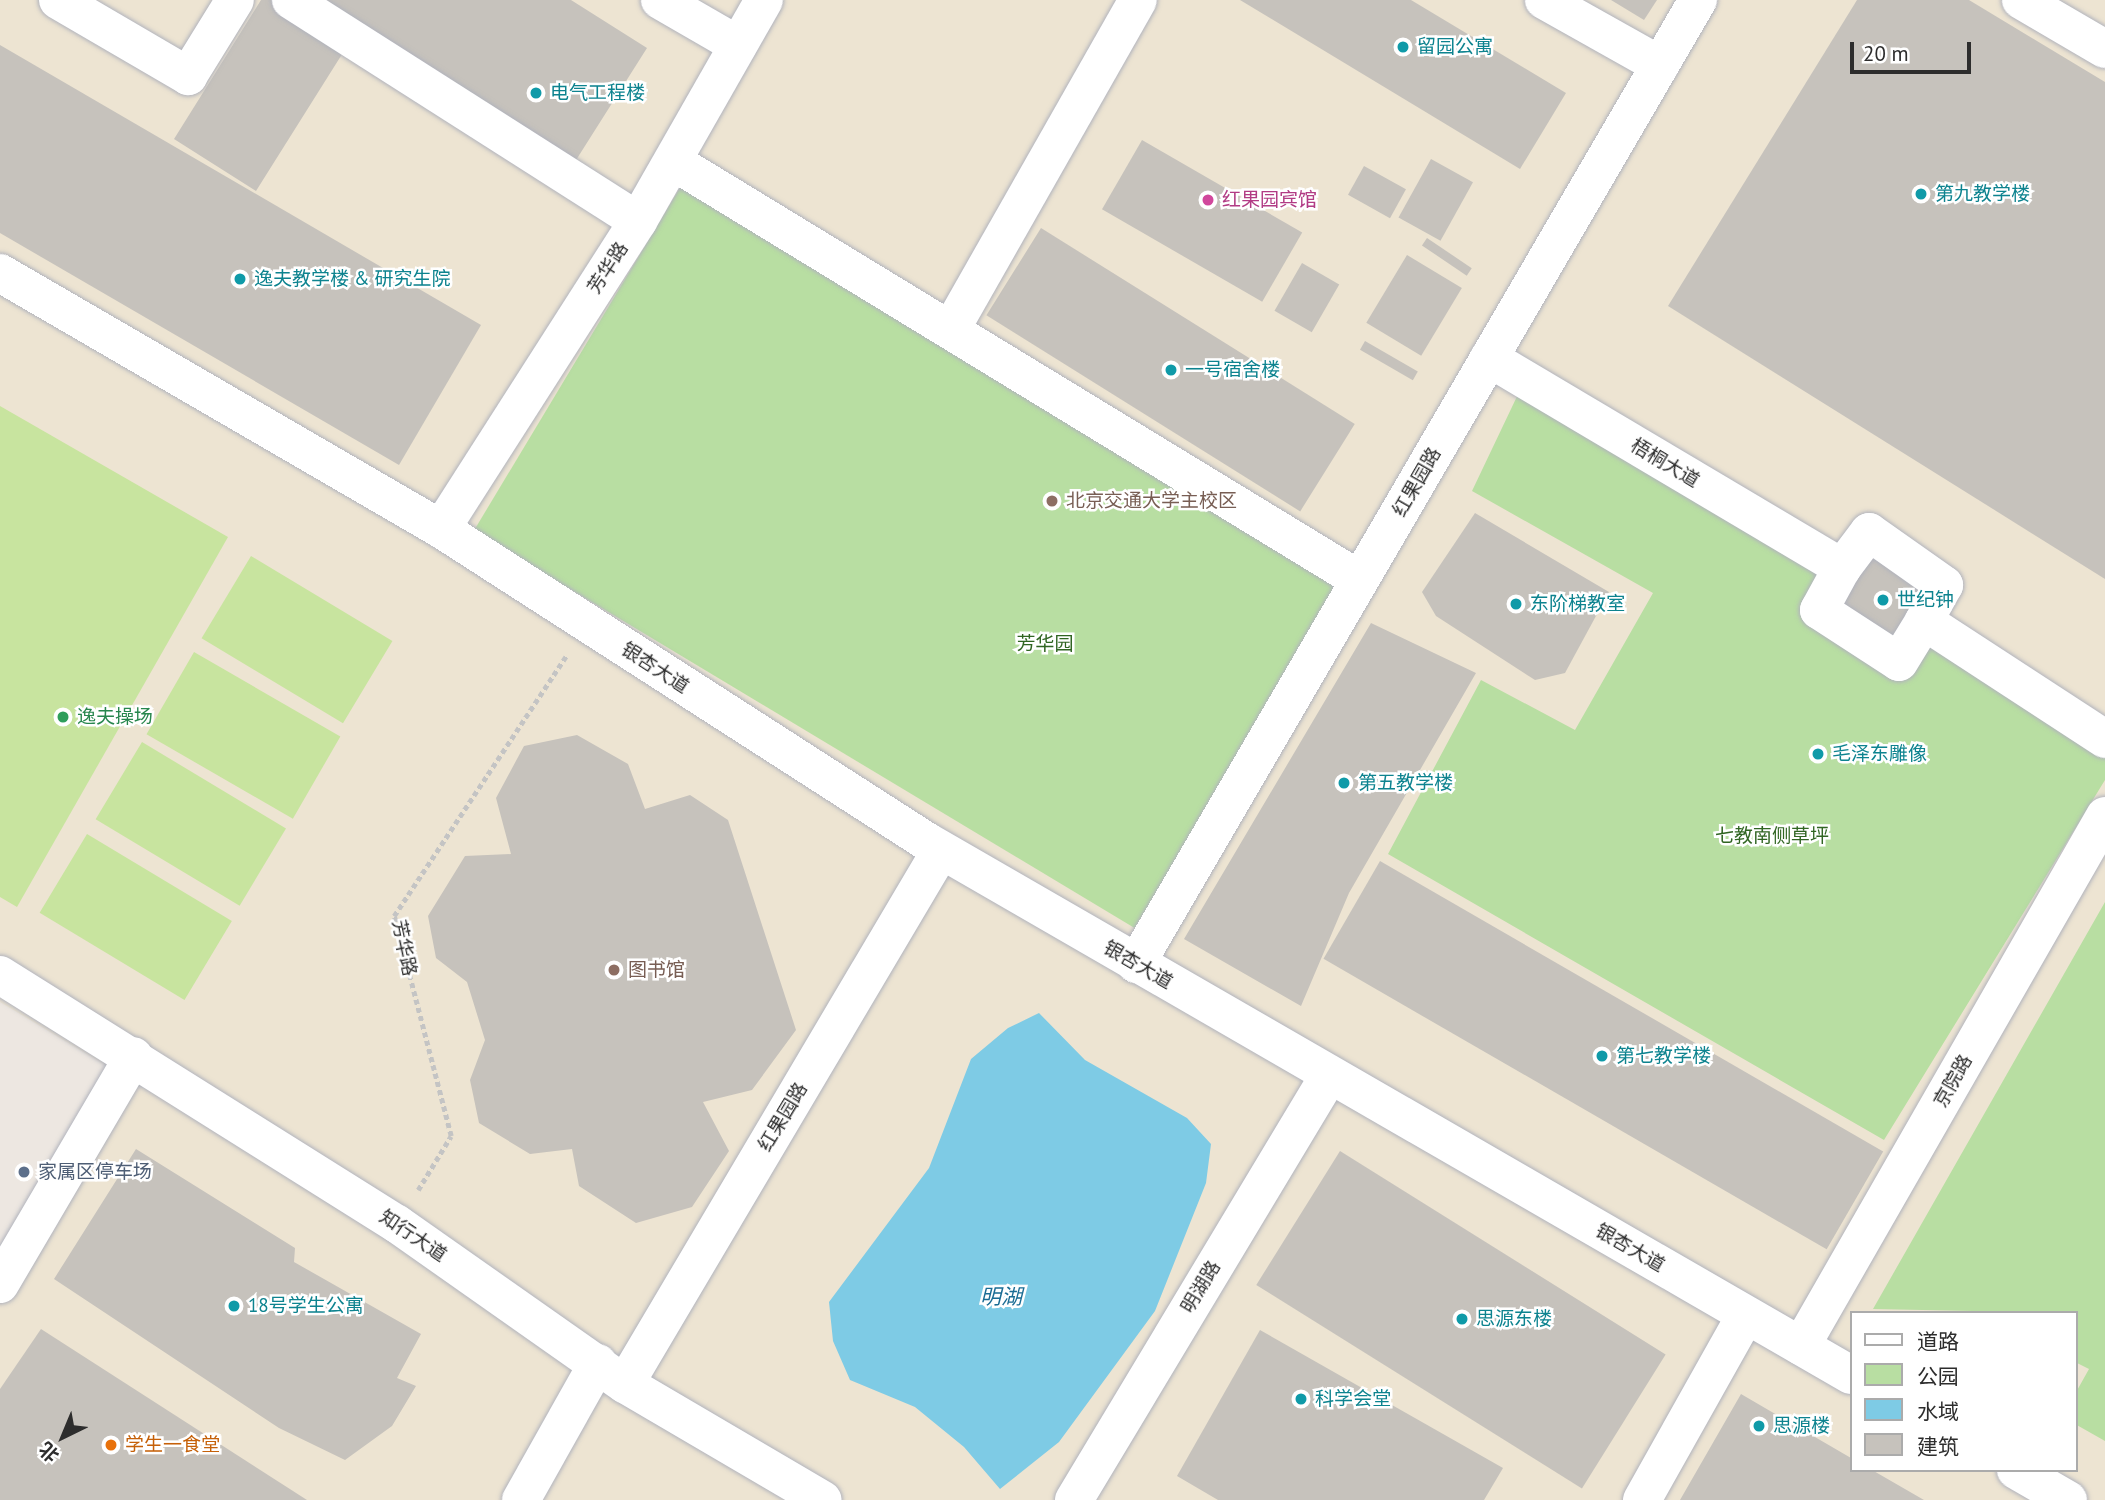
<!DOCTYPE html>
<html>
<head>
<meta charset="utf-8">
<style>
  body { margin:0 }
  #map { position:relative; width:2105px; height:1500px; overflow:hidden; background:#ede7e1; font-family:"PT Sans","Noto Sans SC",sans-serif }
  div>[style] { position:absolute }
  .education>* { inset:0; background:#ede4d2 }
  .green>* { inset:0; background:#b8dea2; transform-origin:0 0 }
  .pitch>* { inset:0; background:#c8e49f; transform-origin:0 0 }
  .water>* { inset:0; background:#7ecbe5 }
  .building>* { inset:0; background:#c6c2bc; transform-origin:0 0 }
  .path>* { height:4.5px; margin-top:-2.25px; transform-origin:0; background:repeating-linear-gradient(90deg,#c4c4c4 0 5px,transparent 0 8.5px) }
  .roads { filter:drop-shadow(0 0 2px #b1b3bc) drop-shadow(0 0 2px #b1b3bc) }
  .minor>* { height:38px; margin:-19px; padding:0 19px; transform-origin:19px; border-radius:19px; background:#fff }
  .dots>* { width:19px; height:19px; translate:-50% -50%; box-sizing:border-box; border:4px solid #fff; border-radius:50% }
  span { translate:-50% -50%; white-space:nowrap; text-align:center; line-height:1.15; -webkit-text-stroke:5px #fff; paint-order:stroke }
  .culture-label { font-size:19px; color:#0d838f }
  .left { translate:0 -50%; text-align:left }
  .hotel-label { font-size:19px; color:#b23c85 }
  .street-label { font-size:19px; color:#2d2d2d }
  .education-label { font-size:19px; color:#785e54 }
  .park-label { font-size:19px; color:#306522 }
  .leisure-label { font-size:19px; color:#27864d }
  .service-label { font-size:19px; color:#4e5e75 }
  .food-label { font-size:19px; color:#c56008 }
  .water-label { font-size:21px; color:#1a6c94; font-style:italic }
  .legend { position:absolute; left:1850px; top:1311px; width:228px; height:161px; box-sizing:border-box; background:#fff; border:2px solid #ababab; margin:0; padding:9px 12px; list-style:none; font-size:21px; color:#2d2d2d }
  .legend li { display:flex; align-items:center; gap:14px; height:35px }
  .legend b { width:35px; border:2px solid #ababab }
  .north { position:absolute; left:28px; top:1402px; width:70px; height:70px; -webkit-text-stroke:5px #fff; paint-order:stroke; rotate:223deg; font-size:19px; font-weight:700; line-height:28px; text-align:center; color:#2d2d2d }
  .north::after { content:''; display:block; margin:auto; width:24px; height:32px; background:#2d2d2d; clip-path:polygon(50% 0,100% 100%,50% 72%,0 100%) }
  .scale { position:absolute; left:1850px; top:42px; width:121px; height:32px; box-sizing:border-box; border:4px solid #2d2d2d; border-top:0; padding-left:9px; font-size:21px; line-height:24px; white-space:nowrap; color:#2d2d2d; -webkit-text-stroke:5px #fff; paint-order:stroke }
</style>
</head>
<body>
<div id="map">
  <div class="education">
    <i style="clip-path:polygon(evenodd,0 0,2105px 0,2105px 1500px,0 1500px,0 1264px,110px 1068px,0 1002px,0 0,1851px 1313px,2075px 1313px,2075px 1470px,1851px 1470px,1851px 1313px)"></i>
  </div>
  <div class="green">
    <i style="left:690px;top:171px;width:771px;height:420px;rotate:31deg"></i>
    <i style="clip-path:polygon(1521px 388px,2105px 750px,2105px 780px,1884px 1140px,1388px 854px,1481px 680px,1575px 730px,1653px 593px,1472px 491px)"></i>
    <i style="clip-path:polygon(2105px 902px,2105px 1441px,2075px 1424px,2075px 1394px,2089px 1369px,2075px 1362px,2075px 1313px,1873px 1309px)"></i>
  </div>
  <div class="pitch">
    <i style="clip-path:polygon(0 406px,228px 537px,17px 907px,0 897px)"></i>
    <i style="left:251px;top:556px;width:165px;height:96px;rotate:31deg"></i>
    <i style="left:194px;top:652px;width:169px;height:95px;rotate:30deg"></i>
    <i style="left:142px;top:742px;width:168px;height:90px;rotate:31deg"></i>
    <i style="left:87px;top:834px;width:169px;height:92px;rotate:31deg"></i>
  </div>
  <div class="water">
    <i style="clip-path:polygon(1039px 1013px,1085px 1060px,1187px 1118px,1211px 1144px,1206px 1183px,1155px 1311px,1059px 1442px,1000px 1489px,964px 1447px,915px 1407px,850px 1380px,833px 1341px,829px 1302px,929px 1168px,971px 1059px,1008px 1028px)"></i>
  </div>
  <div class="building">
    <i style="clip-path:polygon(261px 0,571px 0,647px 48px,571px 168px,356px 32px,256px 191px,174px 139px)"></i>
    <i style="clip-path:polygon(1240px 0,1411px 0,1566px 93px,1520px 169px)"></i>
    <i style="clip-path:polygon(1611px 0,1657px 0,1644px 20px)"></i>
    <i style="clip-path:polygon(1857px 0,1969px 0,2105px 82px,2105px 579px,1668px 306px)"></i>
    <i style="clip-path:polygon(0 45px,481px 325px,399px 465px,0 233px)"></i>
    <i style="left:1142px;top:140px;width:185px;height:80px;rotate:30deg"></i>
    <i style="left:1431px;top:159px;width:48px;height:67px;rotate:29deg"></i>
    <i style="left:1364px;top:166px;width:48px;height:33px;rotate:29deg"></i>
    <i style="left:1041px;top:228px;width:370px;height:103px;rotate:32deg"></i>
    <i style="left:1427px;top:238px;width:54px;height:9px;rotate:34deg"></i>
    <i style="left:1407px;top:255px;width:64px;height:79px;rotate:31deg"></i>
    <i style="left:1302px;top:263px;width:43px;height:55px;rotate:30deg"></i>
    <i style="left:1365px;top:341px;width:61px;height:10px;rotate:30deg"></i>
    <i style="clip-path:polygon(1475px 513px,1609px 592px,1565px 673px,1535px 680px,1436px 616px,1422px 592px)"></i>
    <i style="left:1870px;top:550px;width:74px;height:70px;rotate:32deg"></i>
    <i style="clip-path:polygon(1371px 623px,1476px 673px,1349px 893px,1301px 1006px,1184px 939px)"></i>
    <i style="clip-path:polygon(577px 735px,628px 764px,645px 809px,690px 795px,728px 820px,796px 1030px,752px 1090px,703px 1102px,729px 1151px,692px 1207px,636px 1223px,579px 1186px,572px 1149px,530px 1154px,479px 1123px,470px 1080px,485px 1040px,467px 982px,436px 958px,428px 916px,465px 856px,511px 854px,496px 798px,524px 746px)"></i>
    <i style="left:1380px;top:861px;width:581px;height:113px;rotate:30deg"></i>
    <i style="clip-path:polygon(136px 1149px,295px 1248px,294px 1262px,421px 1334px,397px 1378px,416px 1386px,392px 1426px,345px 1460px,279px 1428px,54px 1279px)"></i>
    <i style="left:1340px;top:1151px;width:384px;height:158px;rotate:32deg"></i>
    <i style="clip-path:polygon(41px 1329px,307px 1500px,0 1500px,0 1389px)"></i>
    <i style="clip-path:polygon(1260px 1330px,1503px 1468px,1484px 1500px,1218px 1500px,1177px 1476px)"></i>
    <i style="clip-path:polygon(1741px 1394px,1851px 1458px,1851px 1470px,1872px 1470px,1924px 1500px,1680px 1500px)"></i>
  </div>
  <div class="path">
    <i style="left:418px;top:1190px;width:63px;rotate:-58.6deg"></i>
    <i style="left:451px;top:1136px;width:227px;rotate:-104.5deg"></i>
    <i style="left:394px;top:916px;width:313px;rotate:-56.5deg"></i>
  </div>
  <div class="roads">
    <div class="minor">
      <i style="left:58px;top:0;width:151px;rotate:30.3deg"></i>
      <i style="left:188px;top:76px;width:89px;rotate:-58.3deg"></i>
      <i style="left:291px;top:0;width:411px;rotate:32.5deg"></i>
      <i style="left:660px;top:0;width:90px;rotate:30deg"></i>
      <i style="left:1544px;top:0;width:133px;rotate:29.3deg"></i>
      <i style="left:2021px;top:0;width:97px;rotate:30.3deg"></i>
      <i style="left:674px;top:162px;width:803px;rotate:31.36deg"></i>
      <i style="left:0;top:273px;width:510px;rotate:30.14deg"></i>
      <i style="left:441px;top:529px;width:577px;rotate:32.75deg"></i>
      <i style="left:926px;top:841px;width:1068px;rotate:30deg"></i>
      <i style="left:951px;top:329px;width:378px;rotate:-60.4deg"></i>
      <i style="left:1489px;top:358px;width:411px;rotate:30.7deg"></i>
      <i style="left:1842px;top:568px;width:48px;rotate:118.7deg"></i>
      <i style="left:1819px;top:610px;width:95px;rotate:33deg"></i>
      <i style="left:1899px;top:662px;width:48px;rotate:-58.6deg"></i>
      <i style="left:1924px;top:621px;width:216px;rotate:33.1deg"></i>
      <i style="left:441px;top:529px;width:366px;rotate:-57.4deg"></i>
      <i style="left:638px;top:221px;width:254px;rotate:-60.3deg"></i>
      <i style="left:1842px;top:568px;width:45px;rotate:-53.1deg"></i>
      <i style="left:1869px;top:532px;width:92px;rotate:35.2deg"></i>
      <i style="left:1944px;top:585px;width:41px;rotate:119.1deg"></i>
      <i style="left:1136px;top:964px;width:1116px;rotate:-59.76deg"></i>
      <i style="left:0;top:975px;width:469px;rotate:32.1deg"></i>
      <i style="left:397px;top:1224px;width:279px;rotate:35.1deg"></i>
      <i style="left:625px;top:1384px;width:229px;rotate:30.4deg"></i>
      <i style="left:0;top:1284px;width:264px;rotate:-59.6deg"></i>
      <i style="left:1801px;top:1346px;width:611px;rotate:-60.16deg"></i>
      <i style="left:625px;top:1384px;width:620px;rotate:-59.38deg"></i>
      <i style="left:2016px;top:1470px;width:60px;rotate:30deg"></i>
      <i style="left:521px;top:1500px;width:157px;rotate:-60.7deg"></i>
      <i style="left:1074px;top:1500px;width:496px;rotate:-59deg"></i>
      <i style="left:1642px;top:1500px;width:212px;rotate:-60.7deg"></i>
    </div>
  </div>
  <div class="dots">
    <i style="left:1403px;top:47px;background:#0f9aa8"></i>
    <i style="left:536px;top:93px;background:#0f9aa8"></i>
    <i style="left:1921px;top:194px;background:#0f9aa8"></i>
    <i style="left:1208px;top:200px;background:#d1479c"></i>
    <i style="left:240px;top:279px;background:#0f9aa8"></i>
    <i style="left:1171px;top:370px;background:#0f9aa8"></i>
    <i style="left:1052px;top:501px;background:#8d6e63"></i>
    <i style="left:1883px;top:600px;background:#0f9aa8"></i>
    <i style="left:1516px;top:604px;background:#0f9aa8"></i>
    <i style="left:63px;top:717px;background:#2e9e5b"></i>
    <i style="left:1818px;top:754px;background:#0f9aa8"></i>
    <i style="left:1344px;top:783px;background:#0f9aa8"></i>
    <i style="left:614px;top:970px;background:#8d6e63"></i>
    <i style="left:1602px;top:1056px;background:#0f9aa8"></i>
    <i style="left:24px;top:1172px;background:#5c6f8a"></i>
    <i style="left:234px;top:1306px;background:#0f9aa8"></i>
    <i style="left:1462px;top:1319px;background:#0f9aa8"></i>
    <i style="left:1301px;top:1399px;background:#0f9aa8"></i>
    <i style="left:1759px;top:1426px;background:#0f9aa8"></i>
    <i style="left:111px;top:1445px;background:#e8710a"></i>
  </div>
  <div class="culture-label">
    <span class="left" style="left:1417px;top:47px">留园公寓</span>
    <span class="left" style="left:550px;top:93px">电气工程楼</span>
    <span class="left" style="left:1935px;top:194px">第九教学楼</span>
    <span class="left" style="left:254px;top:279px">逸夫教学楼 &amp; 研究生院</span>
    <span class="left" style="left:1185px;top:370px">一号宿舍楼</span>
    <span class="left" style="left:1897px;top:600px">世纪钟</span>
    <span class="left" style="left:1530px;top:604px">东阶梯教室</span>
    <span class="left" style="left:1832px;top:754px">毛泽东雕像</span>
    <span class="left" style="left:1358px;top:783px">第五教学楼</span>
    <span class="left" style="left:1616px;top:1056px">第七教学楼</span>
    <span class="left" style="left:248px;top:1306px">18号学生公寓</span>
    <span class="left" style="left:1476px;top:1319px">思源东楼</span>
    <span class="left" style="left:1315px;top:1399px">科学会堂</span>
    <span class="left" style="left:1773px;top:1426px">思源楼</span>
  </div>
  <div class="hotel-label">
    <span class="left" style="left:1222px;top:200px">红果园宾馆</span>
  </div>
  <div class="street-label">
    <span style="left:608px;top:268px;rotate:-57deg">芳华路</span>
    <span style="left:1665px;top:463px;rotate:31deg">梧桐大道</span>
    <span style="left:1417px;top:482px;rotate:-60deg">红果园路</span>
    <span style="left:655px;top:668px;rotate:33deg">银杏大道</span>
    <span style="left:404px;top:948px;rotate:78deg">芳华路</span>
    <span style="left:1138px;top:965px;rotate:30deg">银杏大道</span>
    <span style="left:1953px;top:1081px;rotate:-60deg">京院路</span>
    <span style="left:783px;top:1117px;rotate:-59deg">红果园路</span>
    <span style="left:413px;top:1236px;rotate:34deg">知行大道</span>
    <span style="left:1630px;top:1248px;rotate:30deg">银杏大道</span>
    <span style="left:1201px;top:1287px;rotate:-59deg">明湖路</span>
  </div>
  <div class="education-label">
    <span class="left" style="left:1066px;top:501px">北京交通大学主校区</span>
    <span class="left" style="left:628px;top:970px">图书馆</span>
  </div>
  <div class="park-label">
    <span style="left:1045px;top:644px">芳华园</span>
    <span style="left:1772px;top:836px">七教南侧草坪</span>
  </div>
  <div class="leisure-label">
    <span class="left" style="left:77px;top:717px">逸夫操场</span>
  </div>
  <div class="service-label">
    <span class="left" style="left:38px;top:1172px">家属区停车场</span>
  </div>
  <div class="food-label">
    <span class="left" style="left:125px;top:1445px">学生一食堂</span>
  </div>
  <div class="water-label">
    <span style="left:1001px;top:1297px">明湖</span>
  </div>
  <ul class="legend">
  <li><b style="height:9px;background:#fff"></b>道路</li>
  <li><b style="height:19px;background:#b8dea2"></b>公园</li>
  <li><b style="height:19px;background:#7ecbe5"></b>水域</li>
  <li><b style="height:19px;background:#c6c2bc"></b>建筑</li>
  </ul>
  <div class="north">北</div>
  <div class="scale">20 m</div>
</div>
</body>
</html>
